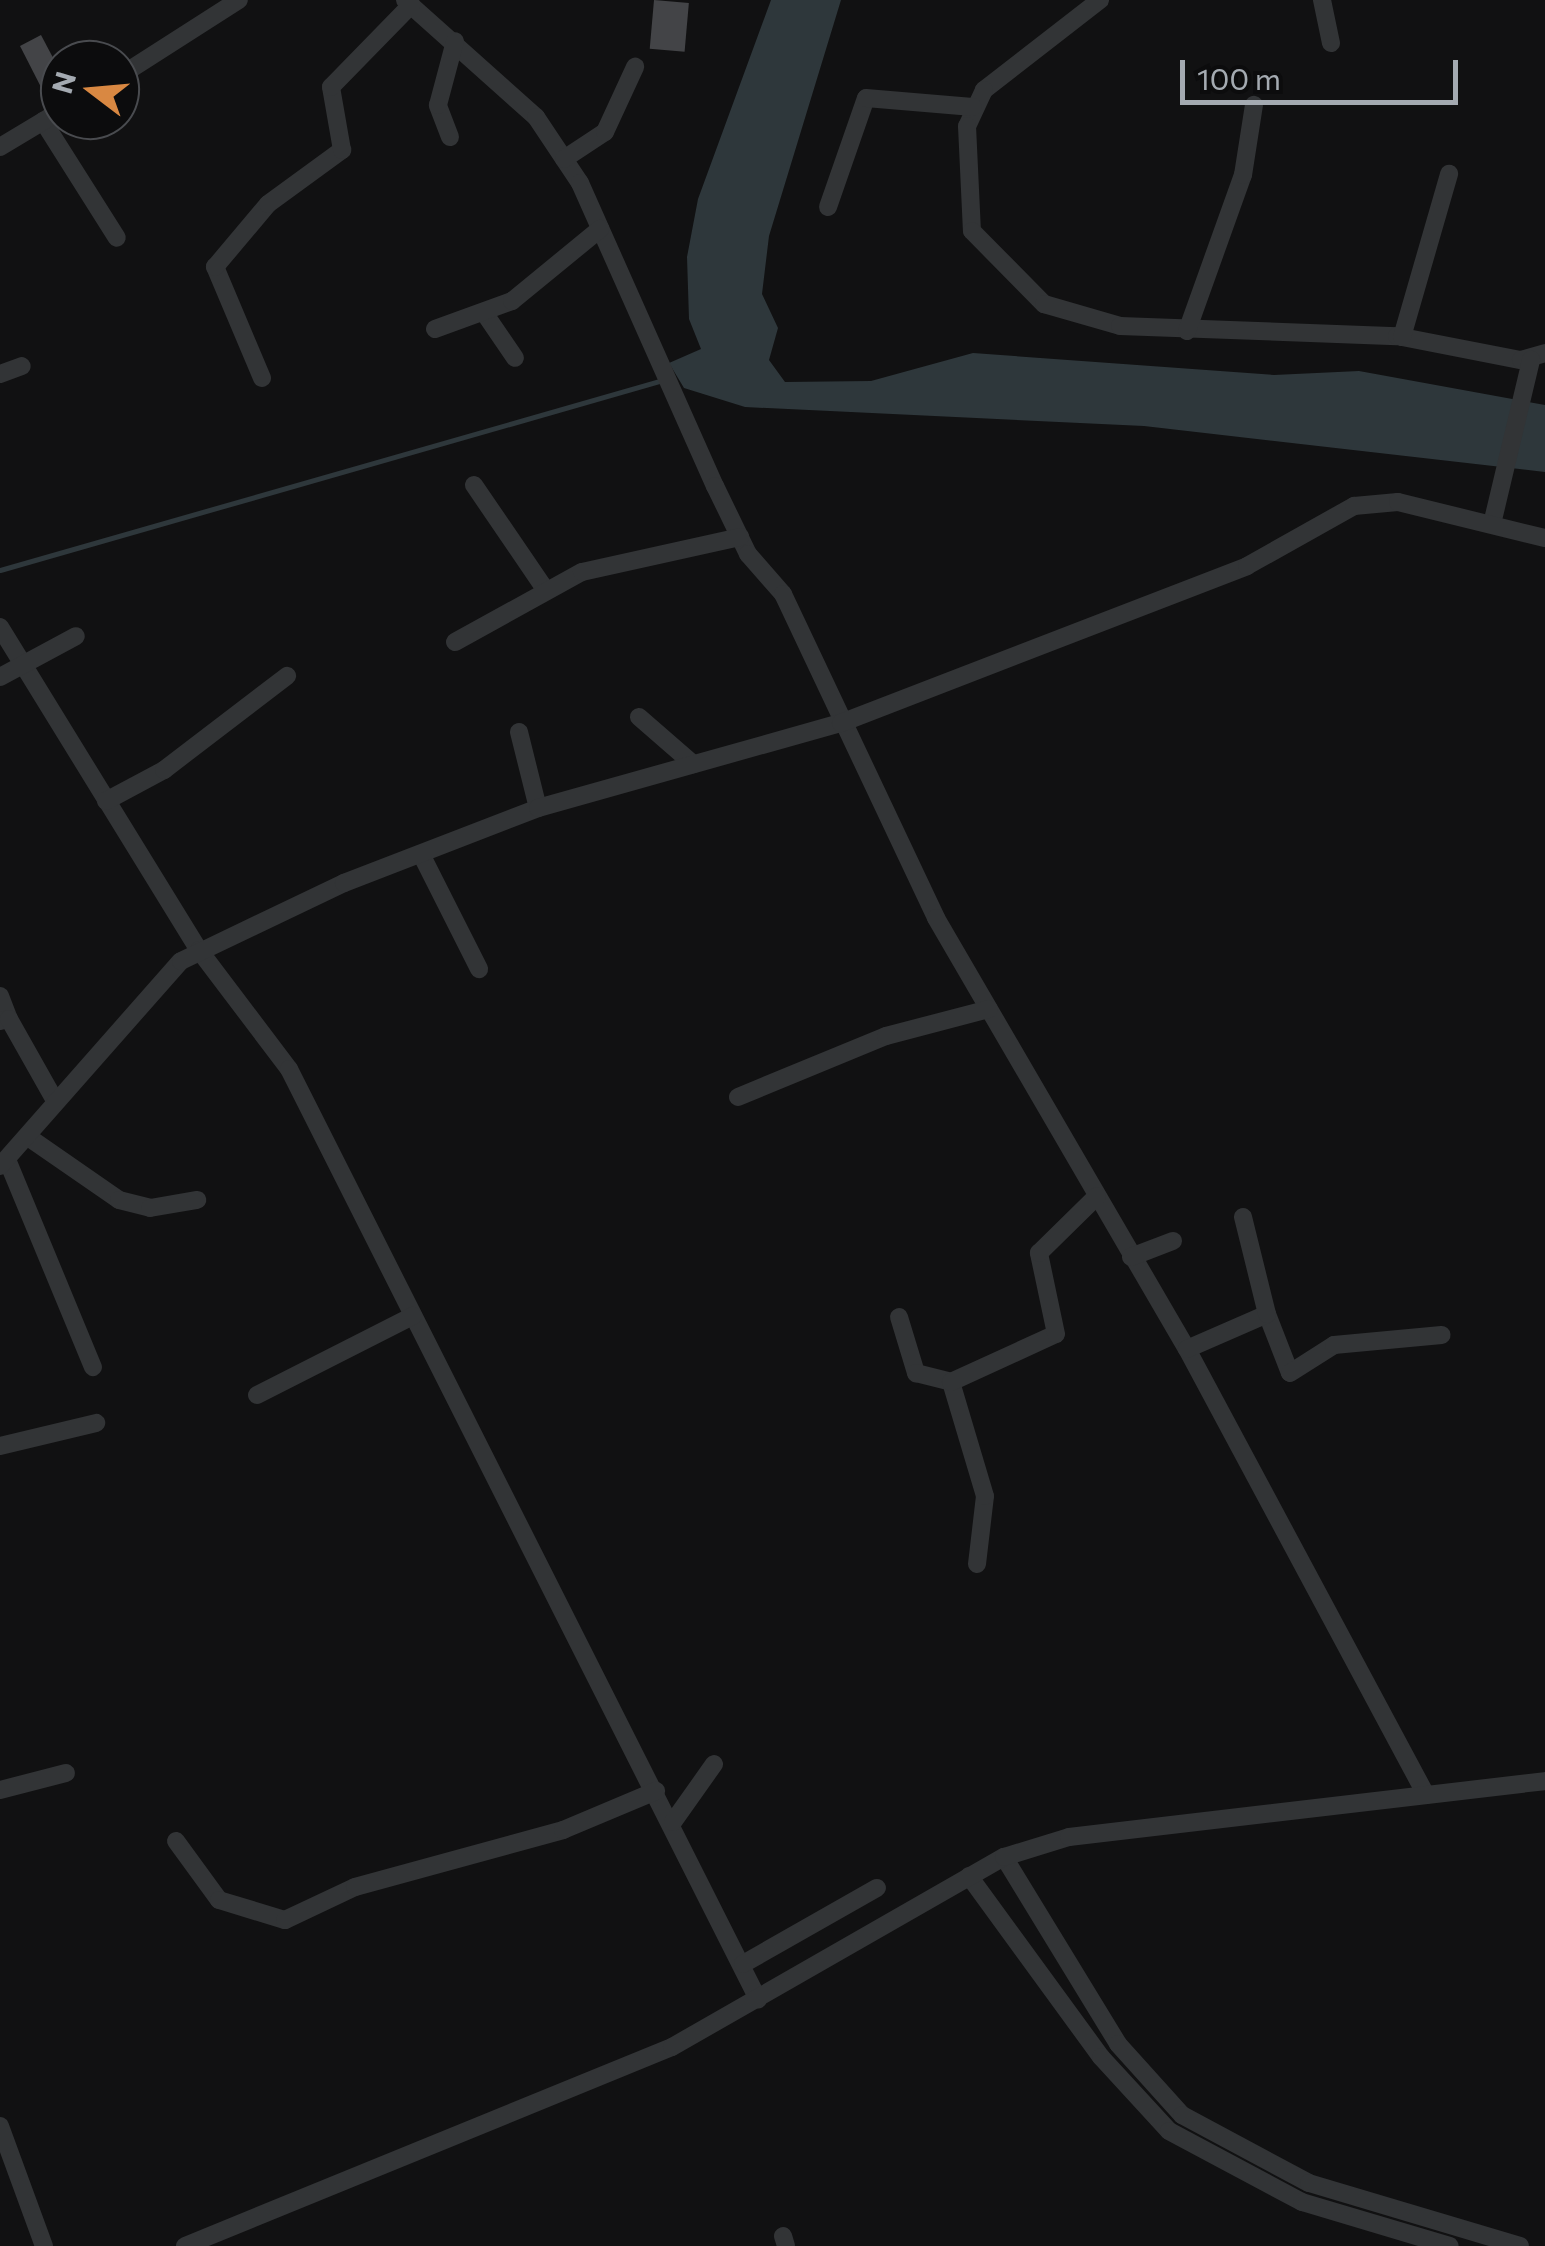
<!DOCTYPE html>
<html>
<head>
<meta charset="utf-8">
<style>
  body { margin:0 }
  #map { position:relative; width:1545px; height:2246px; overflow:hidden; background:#111112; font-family:Commissioner,sans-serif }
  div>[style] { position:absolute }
  .water>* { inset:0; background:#2e373b }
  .stream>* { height:5px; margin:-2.5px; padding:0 2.5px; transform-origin:2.5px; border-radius:2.5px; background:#2e373b }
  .building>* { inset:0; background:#434447; transform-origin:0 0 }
  .minor>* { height:18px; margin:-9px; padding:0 9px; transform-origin:9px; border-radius:9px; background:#323436 }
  span { translate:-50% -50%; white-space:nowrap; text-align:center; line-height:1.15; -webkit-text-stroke:8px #0c0c0d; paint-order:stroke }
  .north { position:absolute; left:40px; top:40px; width:100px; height:100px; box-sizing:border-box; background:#0c0c0d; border:2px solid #494b4f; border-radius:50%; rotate:286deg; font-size:28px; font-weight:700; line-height:40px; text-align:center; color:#a4aab1 }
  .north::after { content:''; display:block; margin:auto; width:35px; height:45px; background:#d98842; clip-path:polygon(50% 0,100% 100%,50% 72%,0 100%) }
  .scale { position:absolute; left:1180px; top:60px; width:278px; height:45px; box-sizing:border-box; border:5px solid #a4aab1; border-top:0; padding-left:12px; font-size:30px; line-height:35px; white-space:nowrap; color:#a4aab1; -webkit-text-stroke:8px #0c0c0d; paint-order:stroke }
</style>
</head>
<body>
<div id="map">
  <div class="water">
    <i style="clip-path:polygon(771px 0,841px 0,769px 236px,762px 294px,778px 328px,769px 360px,785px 382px,871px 381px,973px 353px,1274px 375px,1359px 371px,1545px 405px,1545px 472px,1144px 426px,745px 407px,684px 388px,669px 363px,701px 349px,689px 319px,687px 257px,698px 199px)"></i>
  </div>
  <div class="stream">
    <i style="left:0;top:570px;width:690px;rotate:-15.99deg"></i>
  </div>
  <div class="building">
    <i style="left:654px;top:0;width:35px;height:49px;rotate:5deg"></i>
    <i style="clip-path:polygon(41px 35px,60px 71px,60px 85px,44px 93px,20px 46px)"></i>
  </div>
  <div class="minor">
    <i style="left:405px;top:0;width:176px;rotate:41.8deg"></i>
    <i style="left:536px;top:117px;width:79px;rotate:56.3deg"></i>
    <i style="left:580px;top:183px;width:332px;rotate:66deg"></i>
    <i style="left:715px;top:486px;width:76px;rotate:64.1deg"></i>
    <i style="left:748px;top:554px;width:53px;rotate:48.8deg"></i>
    <i style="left:783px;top:594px;width:358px;rotate:64.7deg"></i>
    <i style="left:936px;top:918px;width:499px;rotate:59.8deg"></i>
    <i style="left:1187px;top:1349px;width:506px;rotate:61.81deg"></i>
    <i style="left:1100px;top:0;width:147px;rotate:142.2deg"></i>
    <i style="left:984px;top:90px;width:40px;rotate:115deg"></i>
    <i style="left:967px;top:126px;width:105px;rotate:87.3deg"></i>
    <i style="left:972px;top:231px;width:103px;rotate:45.4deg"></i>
    <i style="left:1044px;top:304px;width:79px;rotate:16.1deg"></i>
    <i style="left:1120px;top:326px;width:277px;rotate:2.1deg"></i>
    <i style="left:1397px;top:336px;width:126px;rotate:11deg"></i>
    <i style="left:1521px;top:360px;width:25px;rotate:-16deg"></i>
    <i style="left:1322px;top:0;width:44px;rotate:78.2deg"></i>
    <i style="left:120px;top:76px;width:141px;rotate:-32.6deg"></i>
    <i style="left:43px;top:121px;width:138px;rotate:57.7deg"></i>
    <i style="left:450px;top:137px;width:34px;rotate:-111deg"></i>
    <i style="left:438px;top:105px;width:66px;rotate:-75.1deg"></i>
    <i style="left:0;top:147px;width:70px;rotate:-31deg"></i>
    <i style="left:564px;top:159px;width:49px;rotate:-33.4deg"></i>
    <i style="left:605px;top:132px;width:72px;rotate:-65.2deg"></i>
    <i style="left:828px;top:207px;width:115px;rotate:-70.8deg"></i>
    <i style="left:866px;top:98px;width:107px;rotate:4.8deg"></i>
    <i style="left:485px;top:314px;width:53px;rotate:55.7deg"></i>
    <i style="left:435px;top:329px;width:82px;rotate:-20deg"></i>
    <i style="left:512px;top:301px;width:114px;rotate:-39.3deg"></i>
    <i style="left:1187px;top:331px;width:166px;rotate:-70.3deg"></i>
    <i style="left:1243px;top:175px;width:71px;rotate:-81.1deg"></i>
    <i style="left:1402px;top:337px;width:170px;rotate:-73.9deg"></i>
    <i style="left:0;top:374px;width:23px;rotate:-20deg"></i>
    <i style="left:262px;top:378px;width:121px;rotate:-112.9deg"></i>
    <i style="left:215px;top:267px;width:82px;rotate:-49.9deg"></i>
    <i style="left:268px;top:204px;width:92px;rotate:-36.1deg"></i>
    <i style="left:342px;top:150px;width:64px;rotate:-99.9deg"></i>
    <i style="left:331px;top:87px;width:115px;rotate:-45.7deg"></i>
    <i style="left:474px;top:485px;width:126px;rotate:55.7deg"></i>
    <i style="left:1492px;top:524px;width:169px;rotate:-76.6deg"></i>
    <i style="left:0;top:627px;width:379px;rotate:58.4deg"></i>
    <i style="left:199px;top:950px;width:149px;rotate:52.9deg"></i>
    <i style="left:289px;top:1069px;width:1042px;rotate:63.24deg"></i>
    <i style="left:455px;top:642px;width:145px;rotate:-28.9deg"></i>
    <i style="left:582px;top:572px;width:162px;rotate:-12.5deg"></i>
    <i style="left:0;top:677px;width:86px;rotate:-28.3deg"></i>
    <i style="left:639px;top:717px;width:72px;rotate:41deg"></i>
    <i style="left:519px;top:732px;width:78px;rotate:76deg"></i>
    <i style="left:106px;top:801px;width:66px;rotate:-28.1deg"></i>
    <i style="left:164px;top:770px;width:155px;rotate:-37.4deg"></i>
    <i style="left:421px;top:854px;width:129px;rotate:63.2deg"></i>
    <i style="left:0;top:996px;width:25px;rotate:69deg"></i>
    <i style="left:0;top:1021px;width:9px;rotate:-13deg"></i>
    <i style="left:9px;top:1019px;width:92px;rotate:60.6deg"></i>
    <i style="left:738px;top:1097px;width:160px;rotate:-22.4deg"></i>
    <i style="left:886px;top:1036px;width:106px;rotate:-14.7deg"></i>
    <i style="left:31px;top:1139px;width:107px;rotate:34.7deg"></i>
    <i style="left:119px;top:1200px;width:32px;rotate:14deg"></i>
    <i style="left:150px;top:1208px;width:48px;rotate:-9.7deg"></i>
    <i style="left:8px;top:1162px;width:222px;rotate:67.5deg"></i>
    <i style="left:0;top:1166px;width:273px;rotate:-48.6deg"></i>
    <i style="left:181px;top:961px;width:181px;rotate:-25.6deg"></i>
    <i style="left:344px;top:883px;width:208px;rotate:-21.1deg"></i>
    <i style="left:538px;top:808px;width:315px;rotate:-15.7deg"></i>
    <i style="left:841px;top:723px;width:435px;rotate:-21.1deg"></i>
    <i style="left:1247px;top:566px;width:123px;rotate:-29.3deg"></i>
    <i style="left:1354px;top:506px;width:44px;rotate:-5.2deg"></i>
    <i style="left:1398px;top:502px;width:151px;rotate:13.8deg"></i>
    <i style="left:1131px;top:1257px;width:45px;rotate:-20.9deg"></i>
    <i style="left:1267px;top:1314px;width:63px;rotate:68.7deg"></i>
    <i style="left:1290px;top:1373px;width:52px;rotate:-32.5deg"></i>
    <i style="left:1334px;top:1345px;width:108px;rotate:-5.3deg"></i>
    <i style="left:899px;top:1317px;width:59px;rotate:73.1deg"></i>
    <i style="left:916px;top:1373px;width:36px;rotate:14deg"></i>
    <i style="left:1187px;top:1349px;width:87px;rotate:-23.6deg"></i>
    <i style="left:1267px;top:1314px;width:100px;rotate:-103.9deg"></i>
    <i style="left:257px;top:1395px;width:175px;rotate:-26.9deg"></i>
    <i style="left:0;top:1446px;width:99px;rotate:-13.5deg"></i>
    <i style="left:977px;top:1564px;width:68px;rotate:-83.3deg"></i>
    <i style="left:985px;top:1496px;width:119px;rotate:-106.6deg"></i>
    <i style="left:951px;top:1382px;width:115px;rotate:-24.6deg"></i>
    <i style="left:1056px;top:1334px;width:83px;rotate:-101.9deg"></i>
    <i style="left:1039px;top:1253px;width:81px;rotate:-44.5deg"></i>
    <i style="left:0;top:1790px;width:68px;rotate:-14.4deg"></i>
    <i style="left:673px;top:1822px;width:71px;rotate:-54.7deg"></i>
    <i style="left:176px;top:1841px;width:73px;rotate:53.9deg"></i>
    <i style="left:219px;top:1900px;width:69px;rotate:16.9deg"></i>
    <i style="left:285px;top:1920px;width:77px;rotate:-25.2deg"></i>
    <i style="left:355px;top:1887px;width:216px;rotate:-15.3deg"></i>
    <i style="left:563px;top:1830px;width:101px;rotate:-22.8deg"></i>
    <i style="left:1004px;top:1857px;width:219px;rotate:58.6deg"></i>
    <i style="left:1118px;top:2044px;width:96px;rotate:48deg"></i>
    <i style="left:1182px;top:2115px;width:144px;rotate:28.2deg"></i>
    <i style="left:1309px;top:2183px;width:220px;rotate:16.6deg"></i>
    <i style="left:969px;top:1876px;width:224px;rotate:53.9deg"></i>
    <i style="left:1101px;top:2057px;width:100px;rotate:47.4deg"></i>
    <i style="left:1169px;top:2131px;width:151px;rotate:28.1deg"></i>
    <i style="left:1302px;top:2202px;width:154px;rotate:16.6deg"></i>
    <i style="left:743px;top:1964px;width:154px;rotate:-29.6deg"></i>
    <i style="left:0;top:2126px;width:128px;rotate:69.9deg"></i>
    <i style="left:783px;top:2236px;width:10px;rotate:73deg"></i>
    <i style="left:185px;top:2246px;width:526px;rotate:-22.23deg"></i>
    <i style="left:672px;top:2047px;width:383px;rotate:-29.8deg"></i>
    <i style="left:1004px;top:1857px;width:68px;rotate:-17.1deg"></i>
    <i style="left:1069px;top:1837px;width:479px;rotate:-6.7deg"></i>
  </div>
  <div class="north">N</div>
  <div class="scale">100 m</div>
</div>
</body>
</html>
